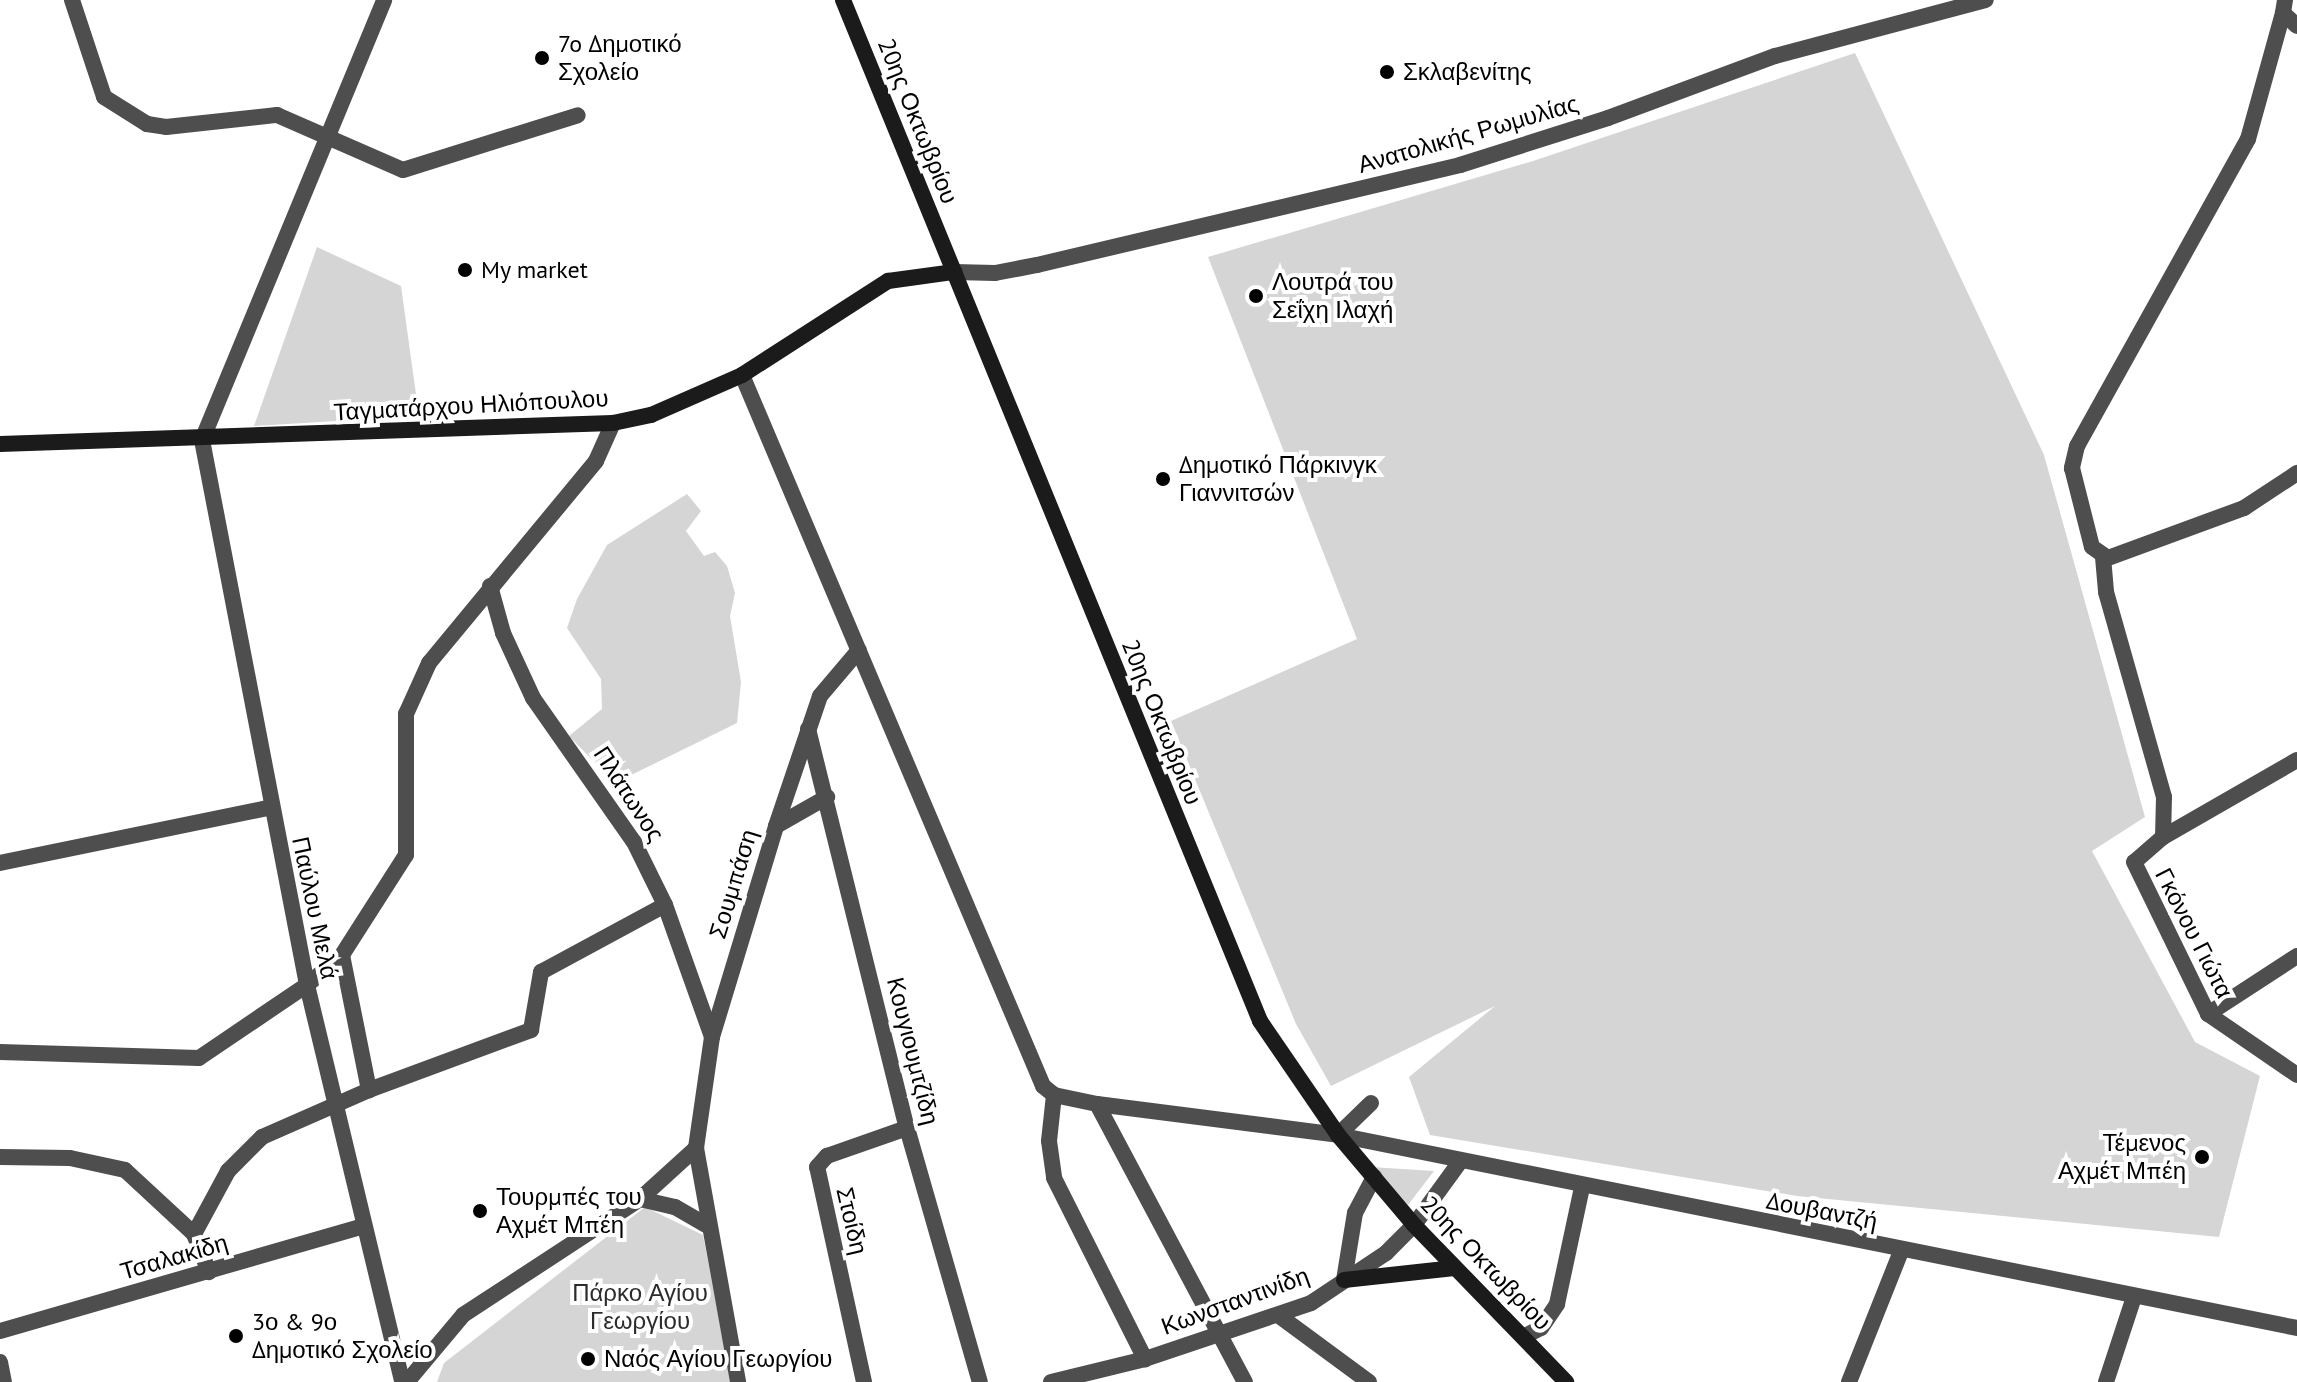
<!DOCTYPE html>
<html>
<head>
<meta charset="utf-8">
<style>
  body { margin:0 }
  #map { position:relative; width:2297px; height:1382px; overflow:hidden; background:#fff; font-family:"PT Sans",sans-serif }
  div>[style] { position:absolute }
  .green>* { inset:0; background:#d5d5d5 }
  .minor>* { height:16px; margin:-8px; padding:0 8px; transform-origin:8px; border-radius:8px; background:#4e4e4e }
  .tertiary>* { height:16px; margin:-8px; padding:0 8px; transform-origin:8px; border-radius:8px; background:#4e4e4e }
  .secondary>* { height:16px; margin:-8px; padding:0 8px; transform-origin:8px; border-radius:8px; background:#1b1b1b }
  .dots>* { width:22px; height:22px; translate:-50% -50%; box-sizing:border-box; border:4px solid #fff; border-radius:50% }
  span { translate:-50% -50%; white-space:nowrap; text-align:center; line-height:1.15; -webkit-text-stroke:8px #fff; paint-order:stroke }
  .poi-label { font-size:24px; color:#000 }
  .left { translate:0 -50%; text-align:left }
  .right { translate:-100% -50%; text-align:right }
  .street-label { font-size:24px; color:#000 }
  .park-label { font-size:24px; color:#2c2c2c }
</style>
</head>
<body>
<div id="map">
  <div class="green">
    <i style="clip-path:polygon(1855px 53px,2044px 455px,2145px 817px,2092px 851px,2195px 1042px,2260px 1076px,2219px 1237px,1797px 1196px,1430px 1135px,1409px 1077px,1495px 1006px,1331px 1086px,1296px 1024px,1171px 721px,1357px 639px,1208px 257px,1533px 161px)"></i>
    <i style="clip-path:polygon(317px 247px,401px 286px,419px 416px,254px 426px)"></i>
    <i style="clip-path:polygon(687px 494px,701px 511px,686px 531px,704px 556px,715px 552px,727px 566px,735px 593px,730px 616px,741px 682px,737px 723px,615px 783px,569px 736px,602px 709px,601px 679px,567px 628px,577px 599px,607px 545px)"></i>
    <i style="clip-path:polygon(1371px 1167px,1434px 1171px,1408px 1205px)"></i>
    <i style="clip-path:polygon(645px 1207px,703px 1235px,731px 1382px,437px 1382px,444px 1363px)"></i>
  </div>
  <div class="minor">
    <i style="left:72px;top:0;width:102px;rotate:71.7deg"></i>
    <i style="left:104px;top:97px;width:51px;rotate:32.1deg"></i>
    <i style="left:147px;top:124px;width:19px;rotate:9deg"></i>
    <i style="left:166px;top:127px;width:112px;rotate:-6.2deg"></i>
    <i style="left:277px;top:115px;width:137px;rotate:23.6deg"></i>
    <i style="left:403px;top:170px;width:183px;rotate:-17.4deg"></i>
    <i style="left:2285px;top:0;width:13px;rotate:99deg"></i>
    <i style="left:2283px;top:13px;width:19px;rotate:43deg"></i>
    <i style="left:2283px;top:13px;width:131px;rotate:105.5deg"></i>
    <i style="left:2248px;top:139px;width:351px;rotate:119.1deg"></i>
    <i style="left:2077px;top:446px;width:23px;rotate:103deg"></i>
    <i style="left:2072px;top:468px;width:81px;rotate:75.8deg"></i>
    <i style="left:2092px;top:547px;width:19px;rotate:35deg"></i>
    <i style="left:2108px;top:558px;width:145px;rotate:-20.2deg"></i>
    <i style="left:2244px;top:508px;width:64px;rotate:-33.4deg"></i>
    <i style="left:742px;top:375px;width:772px;rotate:67.05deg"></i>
    <i style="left:1043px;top:1086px;width:14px;rotate:39deg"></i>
    <i style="left:1054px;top:1095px;width:44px;rotate:11.8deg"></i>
    <i style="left:1097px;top:1104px;width:243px;rotate:7.3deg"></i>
    <i style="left:1338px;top:1135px;width:46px;rotate:-44.1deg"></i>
    <i style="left:202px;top:440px;width:476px;rotate:-67.5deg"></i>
    <i style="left:2103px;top:557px;width:35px;rotate:85deg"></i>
    <i style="left:2106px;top:592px;width:213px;rotate:74.2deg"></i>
    <i style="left:2164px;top:797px;width:40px;rotate:91.4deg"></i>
    <i style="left:490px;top:586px;width:49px;rotate:74.5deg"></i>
    <i style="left:503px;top:633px;width:72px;rotate:65.2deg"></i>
    <i style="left:533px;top:698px;width:176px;rotate:55deg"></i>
    <i style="left:634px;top:842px;width:70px;rotate:63.8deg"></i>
    <i style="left:665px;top:905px;width:140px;rotate:70.4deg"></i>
    <i style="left:808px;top:729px;width:411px;rotate:76.1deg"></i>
    <i style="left:907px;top:1128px;width:264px;rotate:74deg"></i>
    <i style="left:2297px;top:760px;width:155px;rotate:150.1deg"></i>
    <i style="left:2163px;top:837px;width:38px;rotate:139deg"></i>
    <i style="left:2134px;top:862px;width:169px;rotate:64deg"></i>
    <i style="left:2208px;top:1014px;width:108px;rotate:34.4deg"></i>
    <i style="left:776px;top:826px;width:59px;rotate:-29.6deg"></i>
    <i style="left:0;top:863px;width:275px;rotate:-11.6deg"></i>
    <i style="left:342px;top:955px;width:138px;rotate:78.7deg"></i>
    <i style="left:307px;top:985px;width:46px;rotate:-40.6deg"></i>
    <i style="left:342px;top:955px;width:119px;rotate:-57.4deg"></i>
    <i style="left:406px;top:855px;width:141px;rotate:-90deg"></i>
    <i style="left:406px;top:714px;width:56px;rotate:-65.7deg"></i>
    <i style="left:429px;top:663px;width:262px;rotate:-50.4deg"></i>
    <i style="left:596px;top:461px;width:42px;rotate:-65.9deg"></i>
    <i style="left:2208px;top:1014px;width:106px;rotate:-33.1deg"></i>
    <i style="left:1054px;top:1095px;width:46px;rotate:96.2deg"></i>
    <i style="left:1049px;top:1141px;width:37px;rotate:82deg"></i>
    <i style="left:1054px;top:1178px;width:203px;rotate:63.3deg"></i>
    <i style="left:1097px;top:1104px;width:315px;rotate:62deg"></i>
    <i style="left:696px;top:1148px;width:112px;rotate:-81.8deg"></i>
    <i style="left:712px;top:1037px;width:220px;rotate:-73.1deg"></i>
    <i style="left:776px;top:826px;width:137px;rotate:-71.3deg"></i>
    <i style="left:820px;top:696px;width:60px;rotate:-49.7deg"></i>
    <i style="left:0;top:1157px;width:70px;rotate:0.8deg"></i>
    <i style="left:70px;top:1158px;width:56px;rotate:12.3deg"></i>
    <i style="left:125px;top:1170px;width:94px;rotate:42.8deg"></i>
    <i style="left:194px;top:1234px;width:41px;rotate:68.5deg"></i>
    <i style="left:1414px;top:1225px;width:77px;rotate:-54deg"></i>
    <i style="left:194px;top:1234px;width:72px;rotate:-61.6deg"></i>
    <i style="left:228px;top:1171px;width:48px;rotate:-45deg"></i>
    <i style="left:262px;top:1137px;width:117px;rotate:-23.7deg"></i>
    <i style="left:369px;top:1090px;width:173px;rotate:-20.3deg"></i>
    <i style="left:531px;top:1030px;width:59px;rotate:-80.2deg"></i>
    <i style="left:541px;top:972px;width:141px;rotate:-28.4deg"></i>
    <i style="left:1278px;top:1315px;width:113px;rotate:36.4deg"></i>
    <i style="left:0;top:1331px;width:376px;rotate:-16.1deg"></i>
    <i style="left:1523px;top:1337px;width:20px;rotate:-27deg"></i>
    <i style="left:1541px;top:1328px;width:29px;rotate:-56deg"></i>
    <i style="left:1557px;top:1304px;width:120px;rotate:-77.9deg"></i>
    <i style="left:0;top:1362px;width:20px;rotate:79deg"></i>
    <i style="left:864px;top:1382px;width:220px;rotate:-102.3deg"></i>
    <i style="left:817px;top:1167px;width:15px;rotate:-48deg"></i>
    <i style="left:827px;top:1156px;width:85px;rotate:-19.3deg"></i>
    <i style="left:1849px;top:1382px;width:141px;rotate:-68.3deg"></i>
    <i style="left:2106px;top:1382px;width:89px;rotate:-71.8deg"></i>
  </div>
  <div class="tertiary">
    <i style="left:954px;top:272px;width:41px;rotate:1.4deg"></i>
    <i style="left:995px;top:273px;width:43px;rotate:-10.8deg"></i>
    <i style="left:1037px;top:265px;width:435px;rotate:-13.3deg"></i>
    <i style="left:1460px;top:165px;width:155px;rotate:-17.6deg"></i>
    <i style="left:1608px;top:118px;width:178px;rotate:-20.4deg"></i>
    <i style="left:1775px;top:56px;width:218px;rotate:-14.9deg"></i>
    <i style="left:202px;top:440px;width:555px;rotate:79.09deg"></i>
    <i style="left:307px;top:985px;width:408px;rotate:76.5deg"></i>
    <i style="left:0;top:1052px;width:199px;rotate:1.7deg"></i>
    <i style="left:199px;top:1058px;width:130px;rotate:-34.1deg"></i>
    <i style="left:1338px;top:1135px;width:978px;rotate:11.38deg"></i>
    <i style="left:696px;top:1148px;width:238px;rotate:79.8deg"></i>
    <i style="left:640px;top:1199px;width:36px;rotate:13deg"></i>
    <i style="left:675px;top:1207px;width:36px;rotate:30deg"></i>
    <i style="left:1344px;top:1280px;width:68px;rotate:-80.7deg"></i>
    <i style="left:1355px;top:1213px;width:41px;rotate:-62.2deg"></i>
    <i style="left:407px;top:1382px;width:87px;rotate:-50.1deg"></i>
    <i style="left:463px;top:1315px;width:212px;rotate:-33.2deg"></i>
    <i style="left:640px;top:1199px;width:76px;rotate:-42.3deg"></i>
    <i style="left:1051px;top:1382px;width:97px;rotate:-13.7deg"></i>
    <i style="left:1145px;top:1359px;width:175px;rotate:-18.6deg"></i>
    <i style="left:1311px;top:1303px;width:90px;rotate:-33.7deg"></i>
    <i style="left:1386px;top:1253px;width:40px;rotate:-45deg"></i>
  </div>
  <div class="secondary">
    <i style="left:843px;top:0;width:1103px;rotate:67.78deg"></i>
    <i style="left:1260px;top:1021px;width:138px;rotate:55.6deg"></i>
    <i style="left:1338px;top:1135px;width:118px;rotate:49.8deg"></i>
    <i style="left:1414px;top:1225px;width:219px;rotate:45.9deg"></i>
    <i style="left:0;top:444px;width:613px;rotate:-1.96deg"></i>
    <i style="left:613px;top:423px;width:39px;rotate:-12deg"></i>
    <i style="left:651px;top:415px;width:99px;rotate:-23.7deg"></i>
    <i style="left:742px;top:375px;width:174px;rotate:-32.8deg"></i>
    <i style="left:888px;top:281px;width:67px;rotate:-7.8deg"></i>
    <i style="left:1344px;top:1280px;width:111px;rotate:-6.2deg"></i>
  </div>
  <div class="dots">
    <i style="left:542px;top:58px;background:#000"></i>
    <i style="left:1387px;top:72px;background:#000"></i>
    <i style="left:465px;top:270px;background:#000"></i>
    <i style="left:1256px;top:296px;background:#000"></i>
    <i style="left:1163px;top:479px;background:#000"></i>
    <i style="left:2202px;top:1157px;background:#000"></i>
    <i style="left:480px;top:1211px;background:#000"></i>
    <i style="left:236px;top:1336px;background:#000"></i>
    <i style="left:588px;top:1359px;background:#000"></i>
  </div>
  <div class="poi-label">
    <span class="left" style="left:558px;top:58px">7o Δημοτικό<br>Σχολείο</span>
    <span class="left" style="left:1403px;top:72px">Σκλαβενίτης</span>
    <span class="left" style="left:481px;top:270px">My market</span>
    <span class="left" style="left:1272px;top:296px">Λουτρά του<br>Σεΐχη Ιλαχή</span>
    <span class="left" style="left:1179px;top:479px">Δημοτικό Πάρκινγκ<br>Γιαννιτσών</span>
    <span class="right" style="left:2186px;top:1157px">Τέμενος<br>Αχμέτ Μπέη</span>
    <span class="left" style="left:496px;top:1211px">Τουρμπές του<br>Αχμέτ Μπέη</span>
    <span class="left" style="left:252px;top:1336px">3ο &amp; 9ο<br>Δημοτικό Σχολείο</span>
    <span class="left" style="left:604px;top:1359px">Ναός Αγίου Γεωργίου</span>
  </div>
  <div class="street-label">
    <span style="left:918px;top:121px;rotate:68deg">20ης Οκτωβρίου</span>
    <span style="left:1468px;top:134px;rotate:-16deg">Ανατολικής Ρωμυλίας</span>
    <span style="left:471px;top:405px;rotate:-3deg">Ταγματάρχου Ηλιόπουλου</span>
    <span style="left:1162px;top:722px;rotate:68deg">20ης Οκτωβρίου</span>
    <span style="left:629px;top:794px;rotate:57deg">Πλάτωνος</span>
    <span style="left:733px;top:884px;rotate:-73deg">Σουμπάση</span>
    <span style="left:315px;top:908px;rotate:78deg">Παύλου Μελά</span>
    <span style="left:2194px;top:933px;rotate:63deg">Γκόνου Γιώτα</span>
    <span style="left:913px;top:1051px;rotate:76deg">Κουγιουμτζίδη</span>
    <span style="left:1822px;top:1211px;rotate:11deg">Δουβαντζή</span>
    <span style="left:852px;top:1221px;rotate:77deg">Στοίδη</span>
    <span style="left:174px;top:1257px;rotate:-16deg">Τσαλακίδη</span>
    <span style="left:1486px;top:1263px;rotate:46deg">20ης Οκτωβρίου</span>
    <span style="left:1235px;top:1301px;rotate:-20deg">Κωνσταντινίδη</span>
  </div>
  <div class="park-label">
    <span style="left:640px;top:1307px">Πάρκο Αγίου<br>Γεωργίου</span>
  </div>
</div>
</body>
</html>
